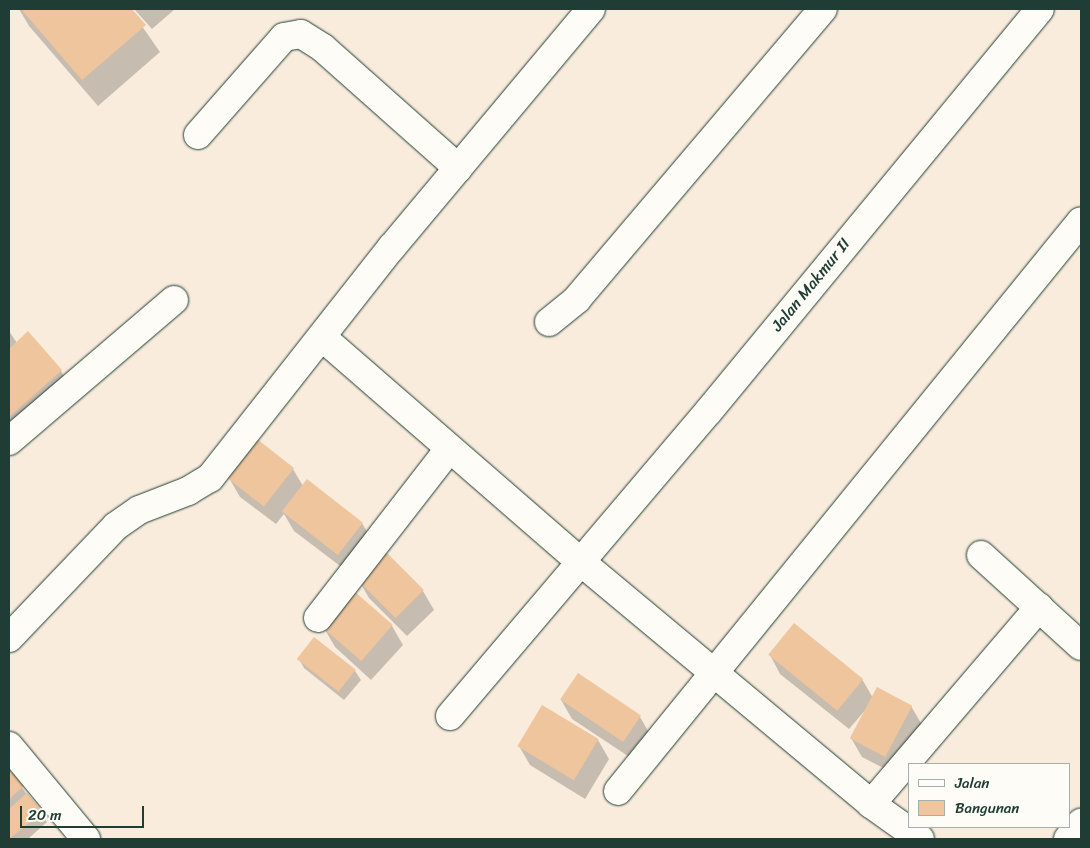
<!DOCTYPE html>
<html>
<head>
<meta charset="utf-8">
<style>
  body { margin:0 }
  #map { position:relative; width:1090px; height:848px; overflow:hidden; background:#f9ecdc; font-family:Sriracha,sans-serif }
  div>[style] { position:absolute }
  .shadow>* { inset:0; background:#0003 }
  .building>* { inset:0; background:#efc59e; transform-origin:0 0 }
  .roads { filter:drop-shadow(0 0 1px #1f3d34) drop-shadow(0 0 1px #1f3d34) }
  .minor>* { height:28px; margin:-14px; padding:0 14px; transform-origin:14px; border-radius:14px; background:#fdfcf7 }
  span { translate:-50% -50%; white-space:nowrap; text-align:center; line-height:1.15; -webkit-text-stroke:4px #fdfcf7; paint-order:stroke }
  .street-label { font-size:16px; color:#1f3d34 }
  .frame { position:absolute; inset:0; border:10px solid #1f3d34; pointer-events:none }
  .legend { position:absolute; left:908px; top:763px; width:162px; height:65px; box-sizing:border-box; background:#fdfcf7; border:1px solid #a4b0a9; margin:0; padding:6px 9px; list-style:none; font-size:15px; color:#1f3d34 }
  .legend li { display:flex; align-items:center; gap:10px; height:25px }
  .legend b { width:25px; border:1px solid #a4b0a9 }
  .scale { position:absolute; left:20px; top:806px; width:124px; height:22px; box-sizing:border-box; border:2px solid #1f3d34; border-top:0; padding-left:6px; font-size:15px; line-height:18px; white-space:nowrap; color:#1f3d34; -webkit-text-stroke:4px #fdfcf7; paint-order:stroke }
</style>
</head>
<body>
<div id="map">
  <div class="shadow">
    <i style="clip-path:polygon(19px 9px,130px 9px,160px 52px,98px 106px,29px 26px)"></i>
    <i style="clip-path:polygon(134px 9px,175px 9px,152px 29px)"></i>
    <i style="clip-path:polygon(9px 331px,17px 343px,28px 333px,61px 371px,72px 390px,9px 426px)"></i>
    <i style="clip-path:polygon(293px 469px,303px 486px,362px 523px,373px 542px,348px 572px,294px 531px,284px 514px,276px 524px,240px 497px,229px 478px)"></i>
    <i style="clip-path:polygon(358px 579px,423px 591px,434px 610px,407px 636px,369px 598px)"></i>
    <i style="clip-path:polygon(392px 626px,403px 645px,371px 680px,335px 647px,324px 628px)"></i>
    <i style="clip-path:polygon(770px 655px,862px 679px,873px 698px,911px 706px,922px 725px,895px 774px,862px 757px,851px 738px,868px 707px,849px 729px,780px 674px)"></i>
    <i style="clip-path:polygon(299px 659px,355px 671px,361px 680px,344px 700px,304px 668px)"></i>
    <i style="clip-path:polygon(561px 700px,640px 717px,651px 736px,634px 760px,572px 719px)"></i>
    <i style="clip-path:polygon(598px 740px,609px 759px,585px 799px,530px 765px,519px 746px)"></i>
    <i style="clip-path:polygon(9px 770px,47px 822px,28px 839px,9px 839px)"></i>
  </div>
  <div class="building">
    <i style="clip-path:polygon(21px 9px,132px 9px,146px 25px,82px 80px)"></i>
    <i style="clip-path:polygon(28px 331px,62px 370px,9px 417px,9px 349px)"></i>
    <i style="left:257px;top:439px;width:47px;height:49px;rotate:38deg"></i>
    <i style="left:307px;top:479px;width:71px;height:41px;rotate:38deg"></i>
    <i style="left:385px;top:551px;width:55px;height:40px;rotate:45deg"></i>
    <i style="left:355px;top:592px;width:50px;height:48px;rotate:41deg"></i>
    <i style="left:794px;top:623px;width:89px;height:41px;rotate:39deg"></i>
    <i style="left:314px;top:637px;width:53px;height:28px;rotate:38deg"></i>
    <i style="left:578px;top:673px;width:76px;height:32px;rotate:34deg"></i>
    <i style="left:877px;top:687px;width:40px;height:58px;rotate:28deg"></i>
    <i style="left:542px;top:705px;width:66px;height:48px;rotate:31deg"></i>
    <i style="clip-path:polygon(9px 768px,24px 786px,9px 799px)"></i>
    <i style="clip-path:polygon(27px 793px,43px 812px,9px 839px,9px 809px)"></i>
  </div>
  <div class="roads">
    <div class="minor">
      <i style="left:198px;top:135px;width:130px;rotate:-48.7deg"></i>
      <i style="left:284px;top:37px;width:17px;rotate:-10deg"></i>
      <i style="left:301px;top:34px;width:26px;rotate:32deg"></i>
      <i style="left:323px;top:48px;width:181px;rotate:41.6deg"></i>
      <i style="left:549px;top:322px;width:36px;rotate:-39deg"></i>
      <i style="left:577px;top:299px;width:380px;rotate:-49.7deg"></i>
      <i style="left:323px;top:338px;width:342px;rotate:41deg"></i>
      <i style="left:581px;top:562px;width:378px;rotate:39.8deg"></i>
      <i style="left:871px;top:804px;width:60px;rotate:35.5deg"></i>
      <i style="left:9px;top:441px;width:217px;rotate:-40.5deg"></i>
      <i style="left:981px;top:555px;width:135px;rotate:42.3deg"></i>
      <i style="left:318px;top:618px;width:214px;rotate:-52.2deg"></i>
      <i style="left:9px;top:638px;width:155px;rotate:-46.3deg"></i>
      <i style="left:116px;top:526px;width:28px;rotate:-35deg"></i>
      <i style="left:139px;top:510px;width:53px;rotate:-21.2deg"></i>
      <i style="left:188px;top:491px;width:26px;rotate:-31deg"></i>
      <i style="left:210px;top:478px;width:294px;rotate:-51.8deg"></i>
      <i style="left:392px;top:247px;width:310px;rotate:-50.1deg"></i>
      <i style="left:450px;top:716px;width:399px;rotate:-49.7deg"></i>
      <i style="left:708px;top:412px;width:522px;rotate:-50.52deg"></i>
      <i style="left:9px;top:746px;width:121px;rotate:50.4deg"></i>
      <i style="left:618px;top:791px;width:734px;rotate:-50.91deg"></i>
      <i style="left:871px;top:804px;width:259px;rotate:-49.5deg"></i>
      <i style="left:1068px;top:839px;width:21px;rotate:-51deg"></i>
    </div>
  </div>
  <div class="street-label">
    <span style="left:811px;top:285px;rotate:-51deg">Jalan Makmur II</span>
  </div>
  <div class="frame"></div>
  <ul class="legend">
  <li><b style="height:6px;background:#fdfcf7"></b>Jalan</li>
  <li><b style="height:14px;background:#efc59e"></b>Bangunan</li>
  </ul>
  <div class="scale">20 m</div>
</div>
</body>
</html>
